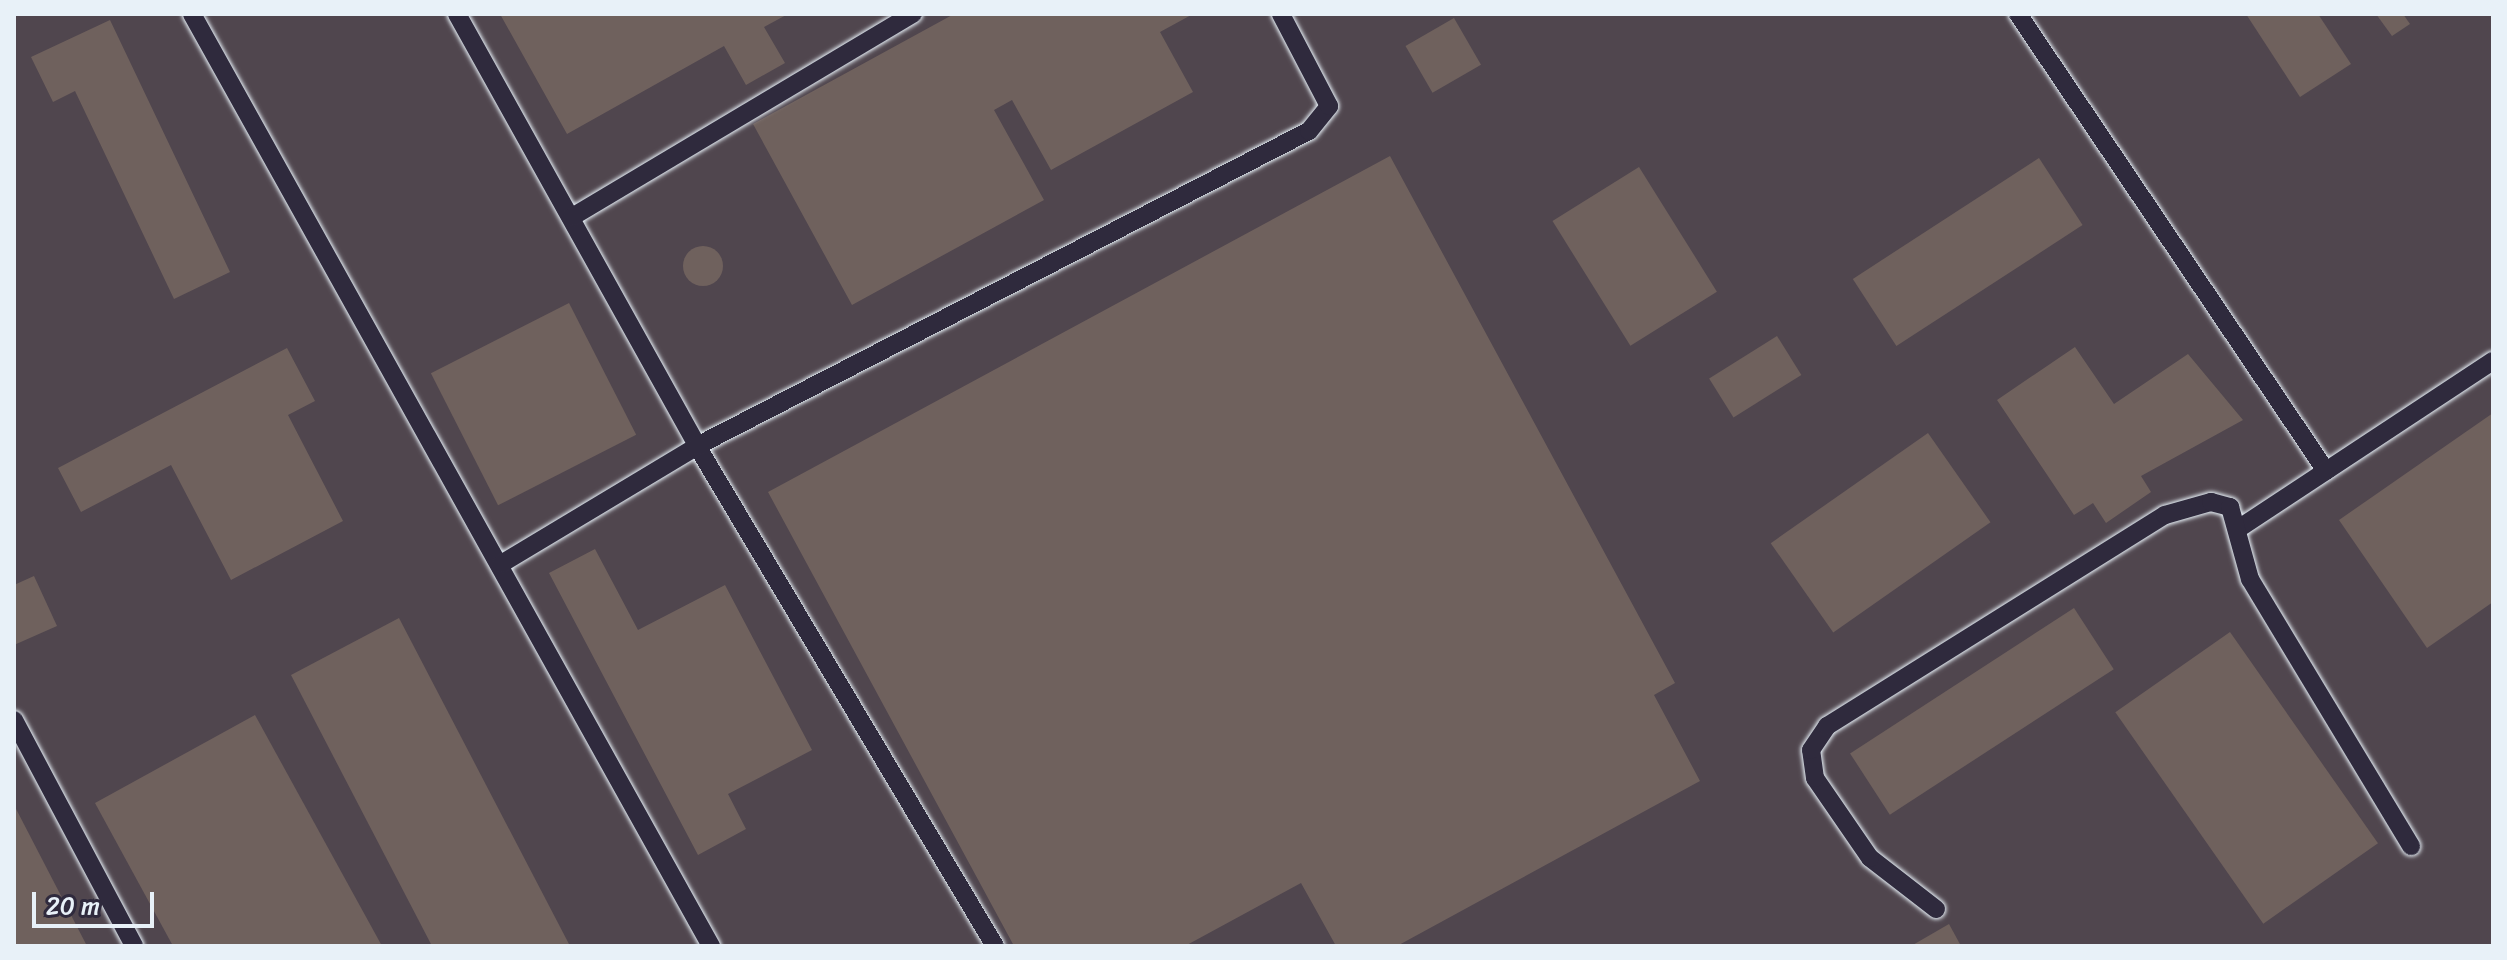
<!DOCTYPE html>
<html>
<head>
<meta charset="utf-8">
<style>
  body { margin:0 }
  #map { position:relative; width:2507px; height:960px; overflow:hidden; background:#423a47; font-family:Sriracha,sans-serif }
  div>[style] { position:absolute }
  .built>* { inset:0; background:#50464e; transform-origin:0 0 }
  .building>* { inset:0; background:#6f615d; transform-origin:0 0 }
  .round { border-radius:50% }
  .roads { filter:drop-shadow(0 0 2px #e8f1f8) drop-shadow(0 0 2px #e8f1f8) }
  .lane>* { height:18px; margin:-9px; padding:0 9px; transform-origin:9px; border-radius:9px; background:#2f2a3d }
  span { translate:-50% -50%; white-space:nowrap; text-align:center; line-height:1.15; -webkit-text-stroke:8px #2f2a3d; paint-order:stroke }
  .frame { position:absolute; inset:0; border:16px solid #e8f1f8; pointer-events:none }
  .scale { position:absolute; left:32px; top:892px; width:122px; height:36px; box-sizing:border-box; border:4px solid #e8f1f8; border-top:0; padding-left:10px; font-size:24px; line-height:28px; white-space:nowrap; color:#e8f1f8; -webkit-text-stroke:6px #2f2a3d; paint-order:stroke }
</style>
</head>
<body>
<div id="map">
  <div class="built">
    <i style="left:14px;top:14px;width:2479px;height:932px"></i>
  </div>
  <div class="building">
    <i style="clip-path:polygon(500px 14px,788px 14px,764px 27px,785px 63px,746px 85px,724px 46px,567px 134px)"></i>
    <i style="clip-path:polygon(954px 14px,1193px 14px,1160px 32px,1193px 92px,1051px 170px,1012px 100px,994px 110px,1044px 200px,852px 305px,753px 124px)"></i>
    <i style="clip-path:polygon(2246px 14px,2318px 14px,2351px 64px,2300px 97px)"></i>
    <i style="clip-path:polygon(2376px 14px,2403px 14px,2410px 24px,2392px 36px)"></i>
    <i style="left:1454px;top:18px;width:54px;height:56px;rotate:60deg"></i>
    <i style="clip-path:polygon(110px 20px,230px 272px,174px 299px,75px 91px,53px 102px,31px 57px)"></i>
    <i style="clip-path:polygon(1390px 156px,1675px 683px,1654px 695px,1700px 781px,1397px 946px,1336px 946px,1301px 883px,1185px 946px,1014px 946px,768px 492px)"></i>
    <i style="left:2039px;top:158px;width:80px;height:222px;rotate:57deg"></i>
    <i style="left:1639px;top:167px;width:147px;height:102px;rotate:58deg"></i>
    <i class="round" style="left:683px;top:246px;width:40px;height:40px"></i>
    <i style="left:569px;top:303px;width:148px;height:155px;rotate:63deg"></i>
    <i style="left:1777px;top:336px;width:46px;height:80px;rotate:58deg"></i>
    <i style="clip-path:polygon(2075px 347px,2114px 404px,2188px 354px,2243px 420px,2141px 476px,2151px 492px,2106px 523px,2093px 503px,2074px 515px,1997px 400px)"></i>
    <i style="clip-path:polygon(287px 348px,315px 401px,288px 415px,343px 521px,231px 580px,171px 465px,81px 512px,58px 468px)"></i>
    <i style="clip-path:polygon(2493px 413px,2493px 602px,2427px 648px,2339px 520px)"></i>
    <i style="left:1928px;top:433px;width:109px;height:192px;rotate:55deg"></i>
    <i style="clip-path:polygon(595px 549px,638px 630px,725px 585px,812px 750px,728px 794px,746px 829px,698px 855px,549px 573px)"></i>
    <i style="clip-path:polygon(34px 576px,57px 626px,14px 645px,14px 585px)"></i>
    <i style="left:2074px;top:608px;width:73px;height:267px;rotate:57deg"></i>
    <i style="clip-path:polygon(399px 618px,570px 946px,432px 946px,291px 675px)"></i>
    <i style="left:2230px;top:632px;width:258px;height:140px;rotate:55deg"></i>
    <i style="clip-path:polygon(255px 715px,382px 946px,173px 946px,95px 803px)"></i>
    <i style="clip-path:polygon(14px 805px,87px 946px,15px 946px)"></i>
    <i style="clip-path:polygon(1949px 924px,1961px 946px,1911px 946px)"></i>
  </div>
  <div class="roads">
    <div class="lane">
      <i style="left:192px;top:14px;width:1067px;rotate:60.89deg"></i>
      <i style="left:457px;top:14px;width:494px;rotate:60.9deg"></i>
      <i style="left:697px;top:446px;width:582px;rotate:59.21deg"></i>
      <i style="left:2018px;top:14px;width:551px;rotate:56.02deg"></i>
      <i style="left:572px;top:217px;width:397px;rotate:-30.8deg"></i>
      <i style="left:2241px;top:527px;width:302px;rotate:-33.4deg"></i>
      <i style="left:501px;top:564px;width:229px;rotate:-31deg"></i>
      <i style="left:697px;top:446px;width:688px;rotate:-27.24deg"></i>
      <i style="left:1309px;top:131px;width:32px;rotate:-51deg"></i>
      <i style="left:1329px;top:106px;width:104px;rotate:-117.6deg"></i>
      <i style="left:14px;top:720px;width:256px;rotate:62deg"></i>
      <i style="left:1936px;top:909px;width:83px;rotate:-142.3deg"></i>
      <i style="left:1870px;top:858px;width:97px;rotate:-124.5deg"></i>
      <i style="left:1815px;top:778px;width:28px;rotate:-98deg"></i>
      <i style="left:1811px;top:750px;width:29px;rotate:-56deg"></i>
      <i style="left:1827px;top:726px;width:398px;rotate:-32deg"></i>
      <i style="left:2165px;top:515px;width:48px;rotate:-15.8deg"></i>
      <i style="left:2211px;top:502px;width:20px;rotate:15deg"></i>
      <i style="left:2230px;top:507px;width:75px;rotate:74.5deg"></i>
      <i style="left:2250px;top:579px;width:312px;rotate:58.9deg"></i>
    </div>
  </div>
  <div class="frame"></div>
  <div class="scale">20 m</div>
</div>
</body>
</html>
